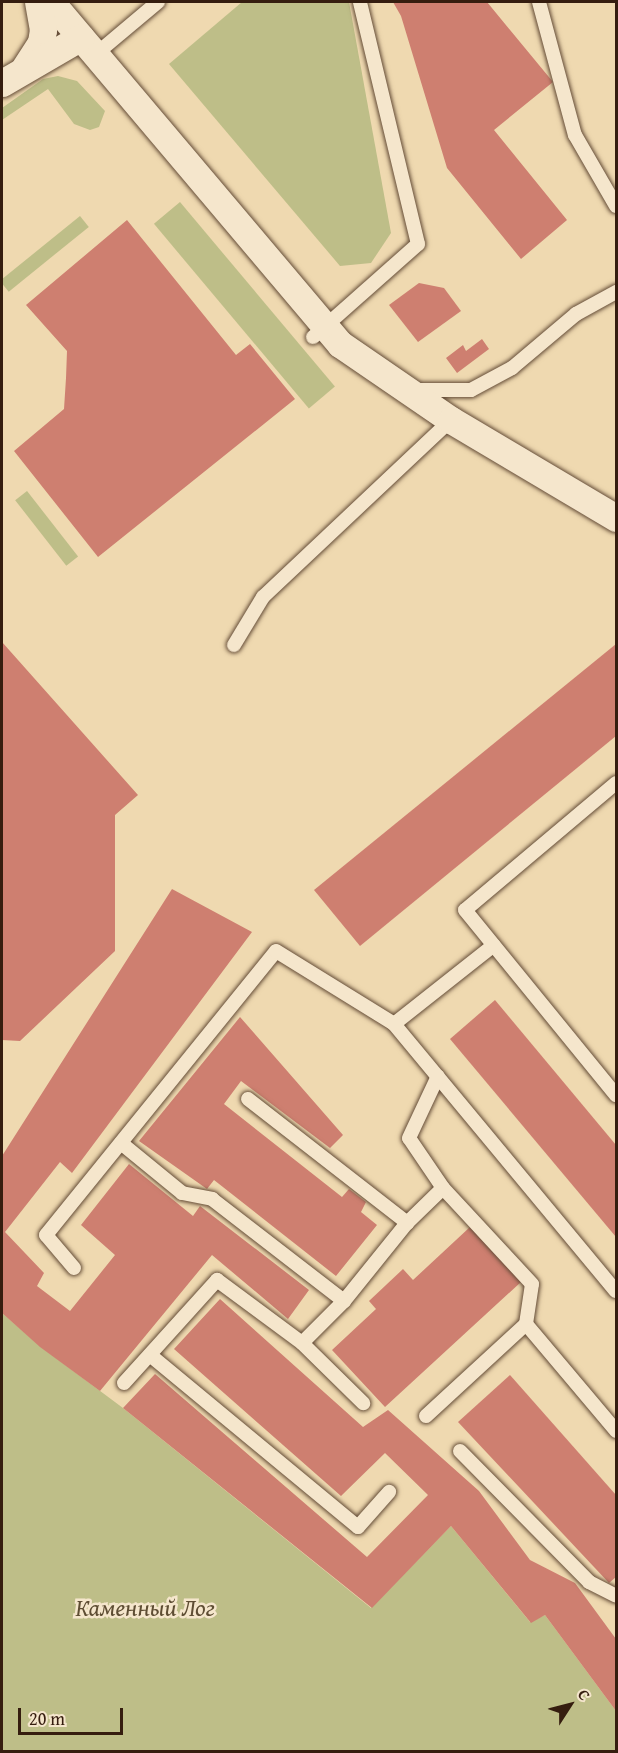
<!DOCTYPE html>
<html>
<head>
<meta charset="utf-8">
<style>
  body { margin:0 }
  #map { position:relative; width:618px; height:1753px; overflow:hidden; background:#efd9b0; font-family:"Gentium Book Plus",serif }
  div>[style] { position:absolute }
  .green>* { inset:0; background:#bebe88; transform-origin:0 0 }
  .building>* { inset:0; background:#ce7f70 }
  .roads { filter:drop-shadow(0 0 2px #644c37) drop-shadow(0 0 2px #644c37) }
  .service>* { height:14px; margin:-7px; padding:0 7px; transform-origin:7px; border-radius:7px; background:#f5e6cc }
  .minor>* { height:27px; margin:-13.5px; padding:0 13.5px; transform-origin:13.5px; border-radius:13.5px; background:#f5e6cc }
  span { translate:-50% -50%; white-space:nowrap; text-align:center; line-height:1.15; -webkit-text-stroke:5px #f5e6cc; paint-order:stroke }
  .park-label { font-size:24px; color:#5e4d33; font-style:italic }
  .frame { position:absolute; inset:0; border:3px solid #351d0f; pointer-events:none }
  .north { position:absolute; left:540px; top:1675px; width:60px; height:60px; -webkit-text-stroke:4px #f5e6cc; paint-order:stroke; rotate:54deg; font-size:16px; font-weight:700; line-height:24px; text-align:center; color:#351d0f }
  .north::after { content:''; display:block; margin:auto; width:21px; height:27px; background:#351d0f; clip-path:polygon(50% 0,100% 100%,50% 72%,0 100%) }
  .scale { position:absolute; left:18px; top:1708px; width:105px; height:27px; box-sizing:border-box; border:3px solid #351d0f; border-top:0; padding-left:8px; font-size:18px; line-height:21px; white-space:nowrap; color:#351d0f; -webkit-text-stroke:4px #f5e6cc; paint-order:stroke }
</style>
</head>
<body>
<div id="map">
  <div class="green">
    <i style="clip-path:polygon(242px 2px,349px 2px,391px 233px,371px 263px,340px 266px,169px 64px)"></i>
    <i style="clip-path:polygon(58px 76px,77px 81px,105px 111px,99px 127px,90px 130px,74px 124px,48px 89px,2px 120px,2px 108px,43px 79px)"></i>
    <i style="left:180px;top:202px;width:241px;height:34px;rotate:50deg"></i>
    <i style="left:80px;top:216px;width:14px;height:103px;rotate:51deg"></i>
    <i style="left:27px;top:491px;width:83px;height:15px;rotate:52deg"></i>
    <i style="clip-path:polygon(2px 1313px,41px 1347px,123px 1408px,371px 1608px,451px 1526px,530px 1622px,545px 1615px,616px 1711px,616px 1751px,2px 1751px)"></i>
  </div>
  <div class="building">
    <i style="clip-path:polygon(393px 2px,487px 2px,553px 82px,494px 130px,567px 220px,521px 259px,447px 168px,401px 16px)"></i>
    <i style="clip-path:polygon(127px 220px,236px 355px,250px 344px,295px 399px,98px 557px,14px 451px,64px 409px,66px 378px,67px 351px,26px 305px)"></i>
    <i style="clip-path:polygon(419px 283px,444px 288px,461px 311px,418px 342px,389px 305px)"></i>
    <i style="clip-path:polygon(482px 339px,489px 349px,457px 373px,446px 358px,463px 345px,466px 351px)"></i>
    <i style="clip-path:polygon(2px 642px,138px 795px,115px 815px,115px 951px,20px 1041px,2px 1040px)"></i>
    <i style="clip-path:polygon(616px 644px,616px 736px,360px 946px,314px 890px)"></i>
    <i style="clip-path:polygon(172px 889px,252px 932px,72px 1173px,60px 1162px,5px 1232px,44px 1273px,37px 1286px,70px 1311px,115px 1255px,81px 1225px,129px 1164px,193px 1216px,200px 1206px,309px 1290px,288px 1319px,212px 1255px,100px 1391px,40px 1347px,2px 1313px,2px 1156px)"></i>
    <i style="clip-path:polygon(495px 1000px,616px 1145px,616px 1237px,450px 1039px)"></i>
    <i style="clip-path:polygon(240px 1017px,343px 1135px,330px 1148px,241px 1081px,224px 1104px,342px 1197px,349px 1189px,366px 1202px,361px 1212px,377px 1225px,336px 1276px,214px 1180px,207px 1189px,139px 1141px)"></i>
    <i style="clip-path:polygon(470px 1227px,521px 1282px,385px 1407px,332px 1350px,376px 1309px,369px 1301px,403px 1269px,413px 1280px)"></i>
    <i style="clip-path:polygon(220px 1299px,363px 1427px,388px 1410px,479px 1491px,530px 1560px,575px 1583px,616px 1639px,616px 1711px,545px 1615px,531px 1623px,451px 1526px,372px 1608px,123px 1408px,155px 1374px,367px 1557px,428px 1495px,385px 1453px,341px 1496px,174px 1349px)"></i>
    <i style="clip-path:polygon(510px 1375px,616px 1495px,616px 1577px,609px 1583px,458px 1422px)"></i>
  </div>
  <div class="roads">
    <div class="service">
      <i style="left:539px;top:2px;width:138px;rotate:74.9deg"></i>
      <i style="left:575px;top:135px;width:82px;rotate:60deg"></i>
      <i style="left:96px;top:54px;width:81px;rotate:-40deg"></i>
      <i style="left:313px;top:337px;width:140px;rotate:-41.5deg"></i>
      <i style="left:418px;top:244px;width:249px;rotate:-103.5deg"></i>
      <i style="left:413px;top:390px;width:58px"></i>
      <i style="left:471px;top:390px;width:47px;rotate:-28.2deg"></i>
      <i style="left:512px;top:368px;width:84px;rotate:-40.2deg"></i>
      <i style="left:576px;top:314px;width:46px;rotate:-28.8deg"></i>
      <i style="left:234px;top:645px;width:56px;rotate:-58.9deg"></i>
      <i style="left:263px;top:597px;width:258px;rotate:-43.3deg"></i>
      <i style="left:616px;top:783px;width:197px;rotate:139.9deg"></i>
      <i style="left:465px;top:910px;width:239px;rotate:50.8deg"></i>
      <i style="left:394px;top:1024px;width:347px;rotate:50.3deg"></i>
      <i style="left:248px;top:1099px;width:202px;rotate:37.9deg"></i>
      <i style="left:407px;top:1223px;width:50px;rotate:-44.2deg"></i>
      <i style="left:443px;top:1188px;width:60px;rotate:-124.2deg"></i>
      <i style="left:409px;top:1138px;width:68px;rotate:-64.9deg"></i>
      <i style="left:121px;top:1143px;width:79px;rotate:39.3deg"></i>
      <i style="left:182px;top:1193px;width:31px;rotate:11deg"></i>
      <i style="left:212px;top:1199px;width:167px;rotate:37.7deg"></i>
      <i style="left:344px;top:1301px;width:100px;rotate:-51.1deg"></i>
      <i style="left:74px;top:1268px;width:43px;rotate:-130.3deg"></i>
      <i style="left:46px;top:1235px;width:365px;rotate:-51deg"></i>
      <i style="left:276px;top:951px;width:139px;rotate:31.7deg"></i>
      <i style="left:394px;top:1024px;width:127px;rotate:-38.3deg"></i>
      <i style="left:344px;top:1301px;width:59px;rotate:135deg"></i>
      <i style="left:302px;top:1343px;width:86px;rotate:44.5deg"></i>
      <i style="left:526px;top:1324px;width:140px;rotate:49.9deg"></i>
      <i style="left:150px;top:1355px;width:270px;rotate:39.6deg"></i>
      <i style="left:358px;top:1527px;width:47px;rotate:-48.5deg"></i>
      <i style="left:124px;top:1383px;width:139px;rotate:-47.9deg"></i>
      <i style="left:217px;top:1280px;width:106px;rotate:36.5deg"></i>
      <i style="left:426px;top:1416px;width:136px;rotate:-42.6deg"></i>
      <i style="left:526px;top:1324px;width:40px;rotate:-81.5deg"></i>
      <i style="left:532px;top:1284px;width:131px;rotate:-132.8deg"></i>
      <i style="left:460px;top:1451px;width:184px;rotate:45.4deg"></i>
      <i style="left:589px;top:1582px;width:30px;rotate:27deg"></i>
    </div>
    <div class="minor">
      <i style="left:51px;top:2px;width:448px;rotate:49.8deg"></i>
      <i style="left:340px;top:344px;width:135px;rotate:34.4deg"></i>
      <i style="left:451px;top:420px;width:192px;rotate:30.7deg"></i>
      <i style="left:25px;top:67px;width:30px;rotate:-57deg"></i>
      <i style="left:41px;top:42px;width:12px;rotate:-81deg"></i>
      <i style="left:43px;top:30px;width:28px;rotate:-100deg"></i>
      <i style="left:2px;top:83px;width:91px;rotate:-30.2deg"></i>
    </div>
  </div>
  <div class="park-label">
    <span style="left:145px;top:1608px">Каменный Лог</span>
  </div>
  <div class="frame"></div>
  <div class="north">С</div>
  <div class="scale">20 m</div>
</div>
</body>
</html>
